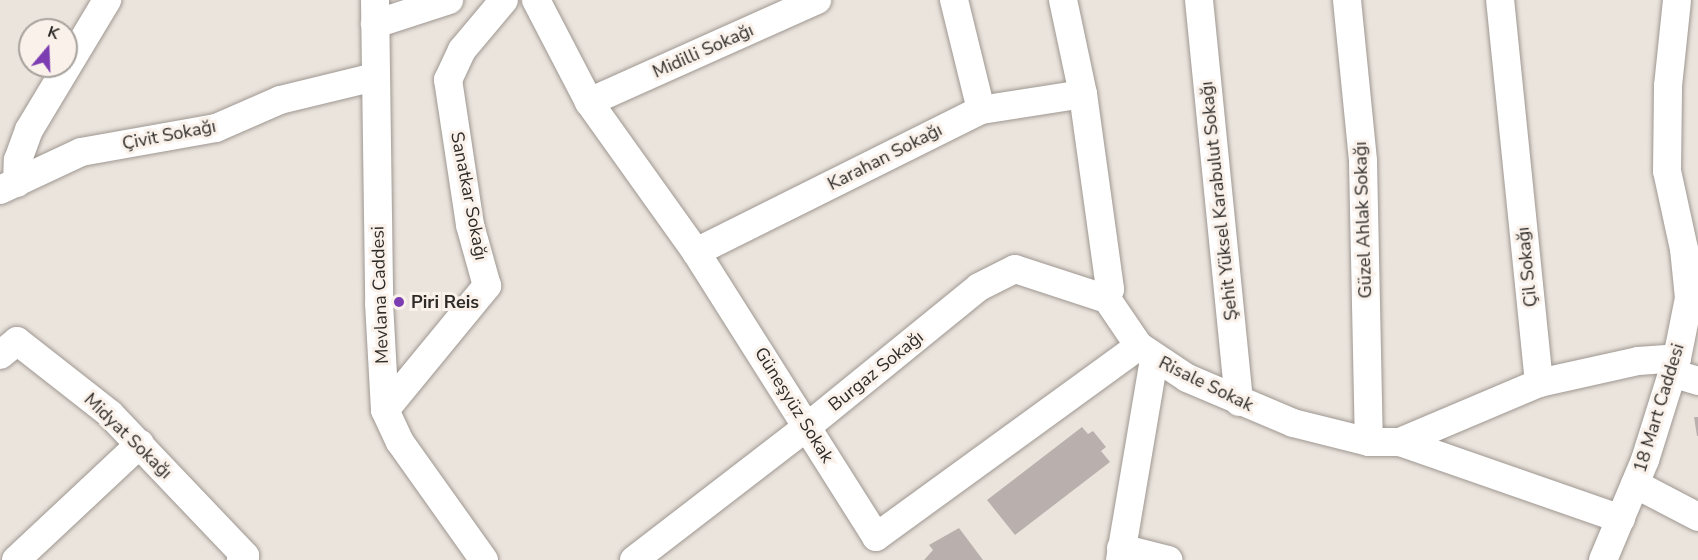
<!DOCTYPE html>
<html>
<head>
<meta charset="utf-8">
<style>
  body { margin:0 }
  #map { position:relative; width:1698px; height:560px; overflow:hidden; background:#ebe4dd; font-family:"Nunito Sans",sans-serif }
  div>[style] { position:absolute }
  .building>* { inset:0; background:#b9afac }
  .roads { filter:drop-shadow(0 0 2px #9e9791) drop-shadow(0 0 2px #9e9791) }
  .minor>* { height:28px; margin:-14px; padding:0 14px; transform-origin:14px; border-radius:14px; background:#fff }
  .dots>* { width:16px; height:16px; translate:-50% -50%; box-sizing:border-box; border:3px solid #f9f1ea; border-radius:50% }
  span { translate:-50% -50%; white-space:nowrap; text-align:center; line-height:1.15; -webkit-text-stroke:6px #f9f1ea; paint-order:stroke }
  .street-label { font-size:18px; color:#2d2a27 }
  .poi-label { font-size:18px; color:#2d2a27; font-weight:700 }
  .left { translate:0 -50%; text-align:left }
  .north { position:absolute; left:18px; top:18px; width:60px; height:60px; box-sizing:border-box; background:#f9f1ea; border:2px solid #a7a19c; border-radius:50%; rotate:19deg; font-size:16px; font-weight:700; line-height:24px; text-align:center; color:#2d2a27 }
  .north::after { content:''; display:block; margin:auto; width:21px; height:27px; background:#7d3db2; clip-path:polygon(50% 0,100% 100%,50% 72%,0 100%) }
</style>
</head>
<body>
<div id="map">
  <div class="building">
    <i style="clip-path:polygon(1694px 417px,1698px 417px,1698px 436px,1697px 436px)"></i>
    <i style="clip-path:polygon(1082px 427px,1088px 434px,1093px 431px,1106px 447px,1101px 451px,1110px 462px,1015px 535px,987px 500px)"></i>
    <i style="clip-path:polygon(959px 528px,983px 560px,924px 560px,933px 550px,929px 545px)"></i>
  </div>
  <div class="roads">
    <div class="minor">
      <i style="left:375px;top:0;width:303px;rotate:89.2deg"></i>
      <i style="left:379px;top:303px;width:107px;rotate:86.8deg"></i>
      <i style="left:385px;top:410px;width:35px;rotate:65deg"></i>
      <i style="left:400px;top:442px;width:145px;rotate:54.6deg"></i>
      <i style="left:536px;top:0;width:115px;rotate:62.5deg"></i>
      <i style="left:589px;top:102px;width:184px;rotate:54.5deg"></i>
      <i style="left:696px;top:252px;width:337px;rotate:57.7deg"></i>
      <i style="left:876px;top:537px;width:325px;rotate:-36deg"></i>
      <i style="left:954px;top:0;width:113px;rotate:76.2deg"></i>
      <i style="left:1063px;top:0;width:96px;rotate:78deg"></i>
      <i style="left:1083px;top:94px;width:197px;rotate:82.1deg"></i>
      <i style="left:1110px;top:289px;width:10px;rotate:107deg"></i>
      <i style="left:1107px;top:299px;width:57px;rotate:55.8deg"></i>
      <i style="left:1139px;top:346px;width:58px;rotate:33.7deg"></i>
      <i style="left:1187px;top:378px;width:115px;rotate:23deg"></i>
      <i style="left:1293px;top:423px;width:78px;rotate:14deg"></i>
      <i style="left:1369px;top:442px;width:31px"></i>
      <i style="left:1400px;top:442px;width:234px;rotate:19.2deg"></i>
      <i style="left:1199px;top:0;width:404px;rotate:84.3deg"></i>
      <i style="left:1347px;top:0;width:162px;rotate:84.3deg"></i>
      <i style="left:1363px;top:161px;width:281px;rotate:88.8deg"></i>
      <i style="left:375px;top:24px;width:78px;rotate:-18deg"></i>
      <i style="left:589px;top:102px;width:250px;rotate:-24.1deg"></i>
      <i style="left:17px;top:183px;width:23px;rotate:-88deg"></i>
      <i style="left:18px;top:160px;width:32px;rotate:-70deg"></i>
      <i style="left:29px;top:130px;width:152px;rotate:-59deg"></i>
      <i style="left:0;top:190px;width:89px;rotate:-25.1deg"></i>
      <i style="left:81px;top:152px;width:137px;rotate:-10.1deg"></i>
      <i style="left:216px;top:128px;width:70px;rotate:-23.6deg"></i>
      <i style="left:280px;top:100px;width:98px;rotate:-13.6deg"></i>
      <i style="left:696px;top:252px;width:318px;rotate:-26.5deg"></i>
      <i style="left:981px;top:110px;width:103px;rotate:-8.9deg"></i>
      <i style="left:0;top:355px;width:22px;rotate:-39deg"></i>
      <i style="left:17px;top:341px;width:118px;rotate:38.1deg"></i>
      <i style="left:110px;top:414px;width:196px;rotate:46.4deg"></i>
      <i style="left:245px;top:556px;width:6px;rotate:135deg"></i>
      <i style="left:1672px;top:373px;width:27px;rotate:17deg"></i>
      <i style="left:1539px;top:383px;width:101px;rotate:-12.5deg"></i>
      <i style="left:1638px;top:361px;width:39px;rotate:-4deg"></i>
      <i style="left:385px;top:410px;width:161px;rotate:-50.6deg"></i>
      <i style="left:487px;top:286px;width:63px;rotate:-105.6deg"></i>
      <i style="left:470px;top:225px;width:147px;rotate:-98.6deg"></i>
      <i style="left:448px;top:80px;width:33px;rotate:-65deg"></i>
      <i style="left:462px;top:50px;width:65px;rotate:-50deg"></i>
      <i style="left:1400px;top:442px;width:151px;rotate:-23deg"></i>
      <i style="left:1539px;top:383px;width:385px;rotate:-95.8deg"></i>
      <i style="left:1635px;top:484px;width:71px;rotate:27.6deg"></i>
      <i style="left:1121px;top:548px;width:49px;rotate:14.3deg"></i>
      <i style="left:16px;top:560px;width:170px;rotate:-43.1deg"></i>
      <i style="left:634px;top:560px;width:220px;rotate:-37.6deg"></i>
      <i style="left:808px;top:426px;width:220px;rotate:-39.1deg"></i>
      <i style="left:979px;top:287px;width:40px;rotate:-26.6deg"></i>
      <i style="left:1015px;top:269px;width:97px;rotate:18.1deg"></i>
      <i style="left:1120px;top:560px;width:204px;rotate:-80.4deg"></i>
      <i style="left:1603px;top:560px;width:108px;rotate:-67.2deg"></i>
      <i style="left:1645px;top:460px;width:107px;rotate:-72.6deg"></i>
      <i style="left:1677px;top:358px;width:61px;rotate:-78.7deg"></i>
      <i style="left:1689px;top:298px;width:49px;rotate:-95.8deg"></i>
      <i style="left:1684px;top:249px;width:80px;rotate:-102.3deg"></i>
      <i style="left:1667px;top:171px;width:85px;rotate:-89.3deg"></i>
      <i style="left:1668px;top:86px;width:86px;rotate:-84deg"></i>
    </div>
  </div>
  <div class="dots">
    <i style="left:399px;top:302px;background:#7d3db2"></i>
  </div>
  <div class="street-label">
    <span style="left:703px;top:51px;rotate:-24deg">Midilli Sokağı</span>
    <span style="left:169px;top:135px;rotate:-11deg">Çivit Sokağı</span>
    <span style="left:885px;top:157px;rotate:-27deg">Karahan Sokağı</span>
    <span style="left:469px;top:196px;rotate:79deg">Sanatkar Sokağı</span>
    <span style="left:1219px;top:201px;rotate:-96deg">Şehit Yüksel Karabulut Sokağı</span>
    <span style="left:1363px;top:220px;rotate:-92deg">Güzel Ahlak Sokağı</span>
    <span style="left:1527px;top:267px;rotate:-96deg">Çil Sokağı</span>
    <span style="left:380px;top:295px;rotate:-92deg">Mevlana Caddesi</span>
    <span style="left:876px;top:371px;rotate:-39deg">Burgaz Sokağı</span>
    <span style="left:1206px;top:384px;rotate:26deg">Risale Sokak</span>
    <span style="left:794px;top:405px;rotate:58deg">Güneşyüz Sokak</span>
    <span style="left:1659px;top:408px;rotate:-73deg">18 Mart Caddesi</span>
    <span style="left:128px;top:436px;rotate:44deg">Midyat Sokağı</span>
  </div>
  <div class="poi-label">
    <span class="left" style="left:411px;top:302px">Piri Reis</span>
  </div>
  <div class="north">K</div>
</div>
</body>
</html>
